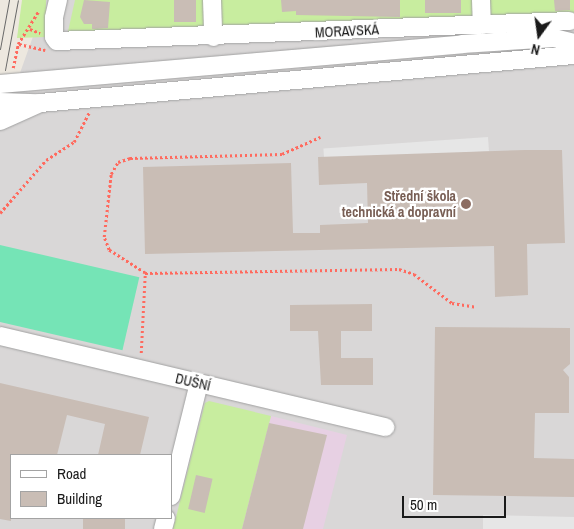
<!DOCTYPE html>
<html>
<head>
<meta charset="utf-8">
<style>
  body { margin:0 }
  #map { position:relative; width:574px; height:529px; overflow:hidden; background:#ede8df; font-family:"Archivo Narrow",sans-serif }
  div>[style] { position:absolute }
  .residential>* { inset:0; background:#d9d7d7 }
  .industrial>* { inset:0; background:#e7d0e3 }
  .grass>* { inset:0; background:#c8ed9f }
  .pitch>* { inset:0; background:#75e4b6; transform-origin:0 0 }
  .parking>* { inset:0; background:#e6e6e6; transform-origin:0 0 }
  .building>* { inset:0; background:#c9bdb5; transform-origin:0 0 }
  .path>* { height:2.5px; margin-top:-1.25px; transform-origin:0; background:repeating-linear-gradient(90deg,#ff6a5e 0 2.5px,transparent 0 5px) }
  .roads { filter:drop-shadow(0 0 1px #a1a1a1) drop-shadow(0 0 1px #a1a1a1) }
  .minor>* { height:18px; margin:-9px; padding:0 9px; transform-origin:9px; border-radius:9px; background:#fff }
  .tram>* { height:1px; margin:-0.5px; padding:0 0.5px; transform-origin:0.5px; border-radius:0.5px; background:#686868 }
  .dots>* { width:14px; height:14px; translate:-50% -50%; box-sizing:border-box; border:2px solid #fff; border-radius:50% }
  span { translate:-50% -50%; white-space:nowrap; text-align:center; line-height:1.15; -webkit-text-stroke:4.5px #fff; paint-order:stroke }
  .street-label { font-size:14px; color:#1a1a1a }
  .education-label { font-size:14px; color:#785e54; font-weight:700 }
  .right { translate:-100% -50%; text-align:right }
  .legend { position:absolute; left:10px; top:454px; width:162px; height:65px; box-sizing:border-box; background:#fff; border:1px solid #a3a3a3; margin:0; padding:6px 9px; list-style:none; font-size:15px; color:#1a1a1a }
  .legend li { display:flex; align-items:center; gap:10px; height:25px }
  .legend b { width:25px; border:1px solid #a3a3a3 }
  .north { position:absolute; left:514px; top:10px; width:50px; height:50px; -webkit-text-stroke:4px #fff; paint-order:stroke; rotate:194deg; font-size:14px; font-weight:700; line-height:20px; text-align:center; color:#1a1a1a }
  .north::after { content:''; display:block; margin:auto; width:18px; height:22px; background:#1a1a1a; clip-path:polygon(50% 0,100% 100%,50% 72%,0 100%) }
  .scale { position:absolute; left:402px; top:496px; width:104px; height:22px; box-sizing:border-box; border:2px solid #1a1a1a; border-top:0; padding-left:6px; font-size:15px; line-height:18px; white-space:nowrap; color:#1a1a1a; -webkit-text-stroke:4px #fff; paint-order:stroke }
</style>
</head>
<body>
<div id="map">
  <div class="residential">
    <i style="clip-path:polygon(evenodd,46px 0,574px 0,574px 529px,0 529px,0 129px,46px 0,11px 455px,171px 455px,171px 518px,11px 518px,11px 455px)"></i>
  </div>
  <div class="industrial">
    <i style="clip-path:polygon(271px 416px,347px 435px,323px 529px,242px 529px)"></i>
  </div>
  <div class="grass">
    <i style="clip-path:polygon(22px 0,46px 0,46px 37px,17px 38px)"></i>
    <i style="clip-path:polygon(75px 0,204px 0,206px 31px,67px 36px)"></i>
    <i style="clip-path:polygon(220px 0,476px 0,473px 19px,225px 30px,220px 25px)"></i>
    <i style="clip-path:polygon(487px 0,574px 0,574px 15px,487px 18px)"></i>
    <i style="clip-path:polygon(209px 401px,271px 416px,242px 529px,173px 529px,205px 403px)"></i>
  </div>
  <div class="pitch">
    <i style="left:0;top:245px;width:143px;height:75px;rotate:13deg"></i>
  </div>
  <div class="parking">
    <i style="left:488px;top:137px;width:14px;height:165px;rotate:86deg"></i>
    <i style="clip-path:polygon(483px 515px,574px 517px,574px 529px,483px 529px)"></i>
  </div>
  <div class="building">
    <i style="clip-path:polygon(84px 0,110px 2px,108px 28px,92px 29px,92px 24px,84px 24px,80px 17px)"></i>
    <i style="left:174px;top:0;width:22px;height:22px"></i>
    <i style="clip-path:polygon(281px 0,400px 0,400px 17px,296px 15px,296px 11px,282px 12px)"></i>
    <i style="left:425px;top:0;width:36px;height:13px"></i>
    <i style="clip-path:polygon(554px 0,570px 0,570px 10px,555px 11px)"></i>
    <i style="clip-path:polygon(525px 150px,562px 150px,565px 243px,527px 244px,528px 295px,495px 297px,494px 246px,145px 254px,143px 167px,291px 163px,293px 233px,320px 233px,320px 225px,368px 223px,367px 183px,319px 185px,318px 157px)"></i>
    <i style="clip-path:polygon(372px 304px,372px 331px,341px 331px,341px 358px,373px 358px,373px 385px,321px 385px,318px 331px,290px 331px,290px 305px)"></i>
    <i style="clip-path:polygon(435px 327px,570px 328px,570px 364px,563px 370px,569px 377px,569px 413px,535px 413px,534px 458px,574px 459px,574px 497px,433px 495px)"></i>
    <i style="clip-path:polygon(0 383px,149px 417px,140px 455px,98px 455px,105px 424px,67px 415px,57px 455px,11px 455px,11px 521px,0 519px)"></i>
    <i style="clip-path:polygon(269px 423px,327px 435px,303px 529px,242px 529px)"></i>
    <i style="left:196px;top:475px;width:17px;height:35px;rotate:13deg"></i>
    <i style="left:83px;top:518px;width:42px;height:11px"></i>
  </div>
  <div class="path">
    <i style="left:30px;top:29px;width:11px;rotate:22deg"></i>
    <i style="left:19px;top:44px;width:27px;rotate:13deg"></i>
    <i style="left:13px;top:68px;width:25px;rotate:-78deg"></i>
    <i style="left:18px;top:44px;width:38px;rotate:-58deg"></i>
    <i style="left:0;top:213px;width:70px;rotate:-49deg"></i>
    <i style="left:46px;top:160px;width:33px;rotate:-33deg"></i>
    <i style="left:74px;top:142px;width:33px;rotate:-63deg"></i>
    <i style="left:145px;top:273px;width:254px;rotate:-0.9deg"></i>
    <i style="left:399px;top:269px;width:16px;rotate:18deg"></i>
    <i style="left:414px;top:274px;width:48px;rotate:37.3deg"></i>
    <i style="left:452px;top:303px;width:24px;rotate:9deg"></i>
    <i style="left:141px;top:353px;width:80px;rotate:-87.1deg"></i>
    <i style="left:145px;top:273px;width:43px;rotate:-147.4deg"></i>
    <i style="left:109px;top:250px;width:14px;rotate:-111deg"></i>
    <i style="left:104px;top:237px;width:63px;rotate:-83.7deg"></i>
    <i style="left:111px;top:174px;width:14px;rotate:-60deg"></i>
    <i style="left:118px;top:162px;width:13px;rotate:-18deg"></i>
    <i style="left:130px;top:158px;width:152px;rotate:-1.5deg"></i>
    <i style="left:282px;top:154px;width:42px;rotate:-24.1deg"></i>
  </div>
  <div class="roads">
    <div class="minor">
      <i style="left:58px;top:0;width:18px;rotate:103deg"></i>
      <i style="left:54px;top:18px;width:19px;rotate:90deg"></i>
      <i style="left:54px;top:37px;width:5px;rotate:53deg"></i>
      <i style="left:57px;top:41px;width:513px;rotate:-2.23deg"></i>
      <i style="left:212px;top:0;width:37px;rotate:88deg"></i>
      <i style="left:481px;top:0;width:25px;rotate:88deg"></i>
      <i style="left:0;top:84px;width:464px;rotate:-4.9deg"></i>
      <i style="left:462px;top:44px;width:92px;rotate:-3.7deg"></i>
      <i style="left:554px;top:38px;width:21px;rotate:14deg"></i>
      <i style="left:0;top:102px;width:37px;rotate:2deg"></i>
      <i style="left:0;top:121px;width:44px;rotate:-24.2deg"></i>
      <i style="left:40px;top:103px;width:536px;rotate:-5.14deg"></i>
      <i style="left:0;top:336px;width:396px;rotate:13.3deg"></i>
      <i style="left:171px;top:496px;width:116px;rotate:-76.1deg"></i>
      <i style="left:163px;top:529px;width:11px;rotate:-75deg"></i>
    </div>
  </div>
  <div class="tram">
    <i style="left:0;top:49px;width:50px;rotate:-79.6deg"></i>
    <i style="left:5px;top:70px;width:71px;rotate:-79.5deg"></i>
  </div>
  <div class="dots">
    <i style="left:466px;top:204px;background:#8d6e63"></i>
  </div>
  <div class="street-label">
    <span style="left:347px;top:31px;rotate:-3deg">MORAVSKÁ</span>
    <span style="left:193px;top:382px;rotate:13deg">DUŠNÍ</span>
  </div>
  <div class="education-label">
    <span class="right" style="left:456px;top:204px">Střední škola<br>technická a dopravní</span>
  </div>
  <ul class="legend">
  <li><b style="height:6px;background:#fff"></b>Road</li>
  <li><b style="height:14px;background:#c9bdb5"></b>Building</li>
  </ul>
  <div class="north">N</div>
  <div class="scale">50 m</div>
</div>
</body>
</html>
